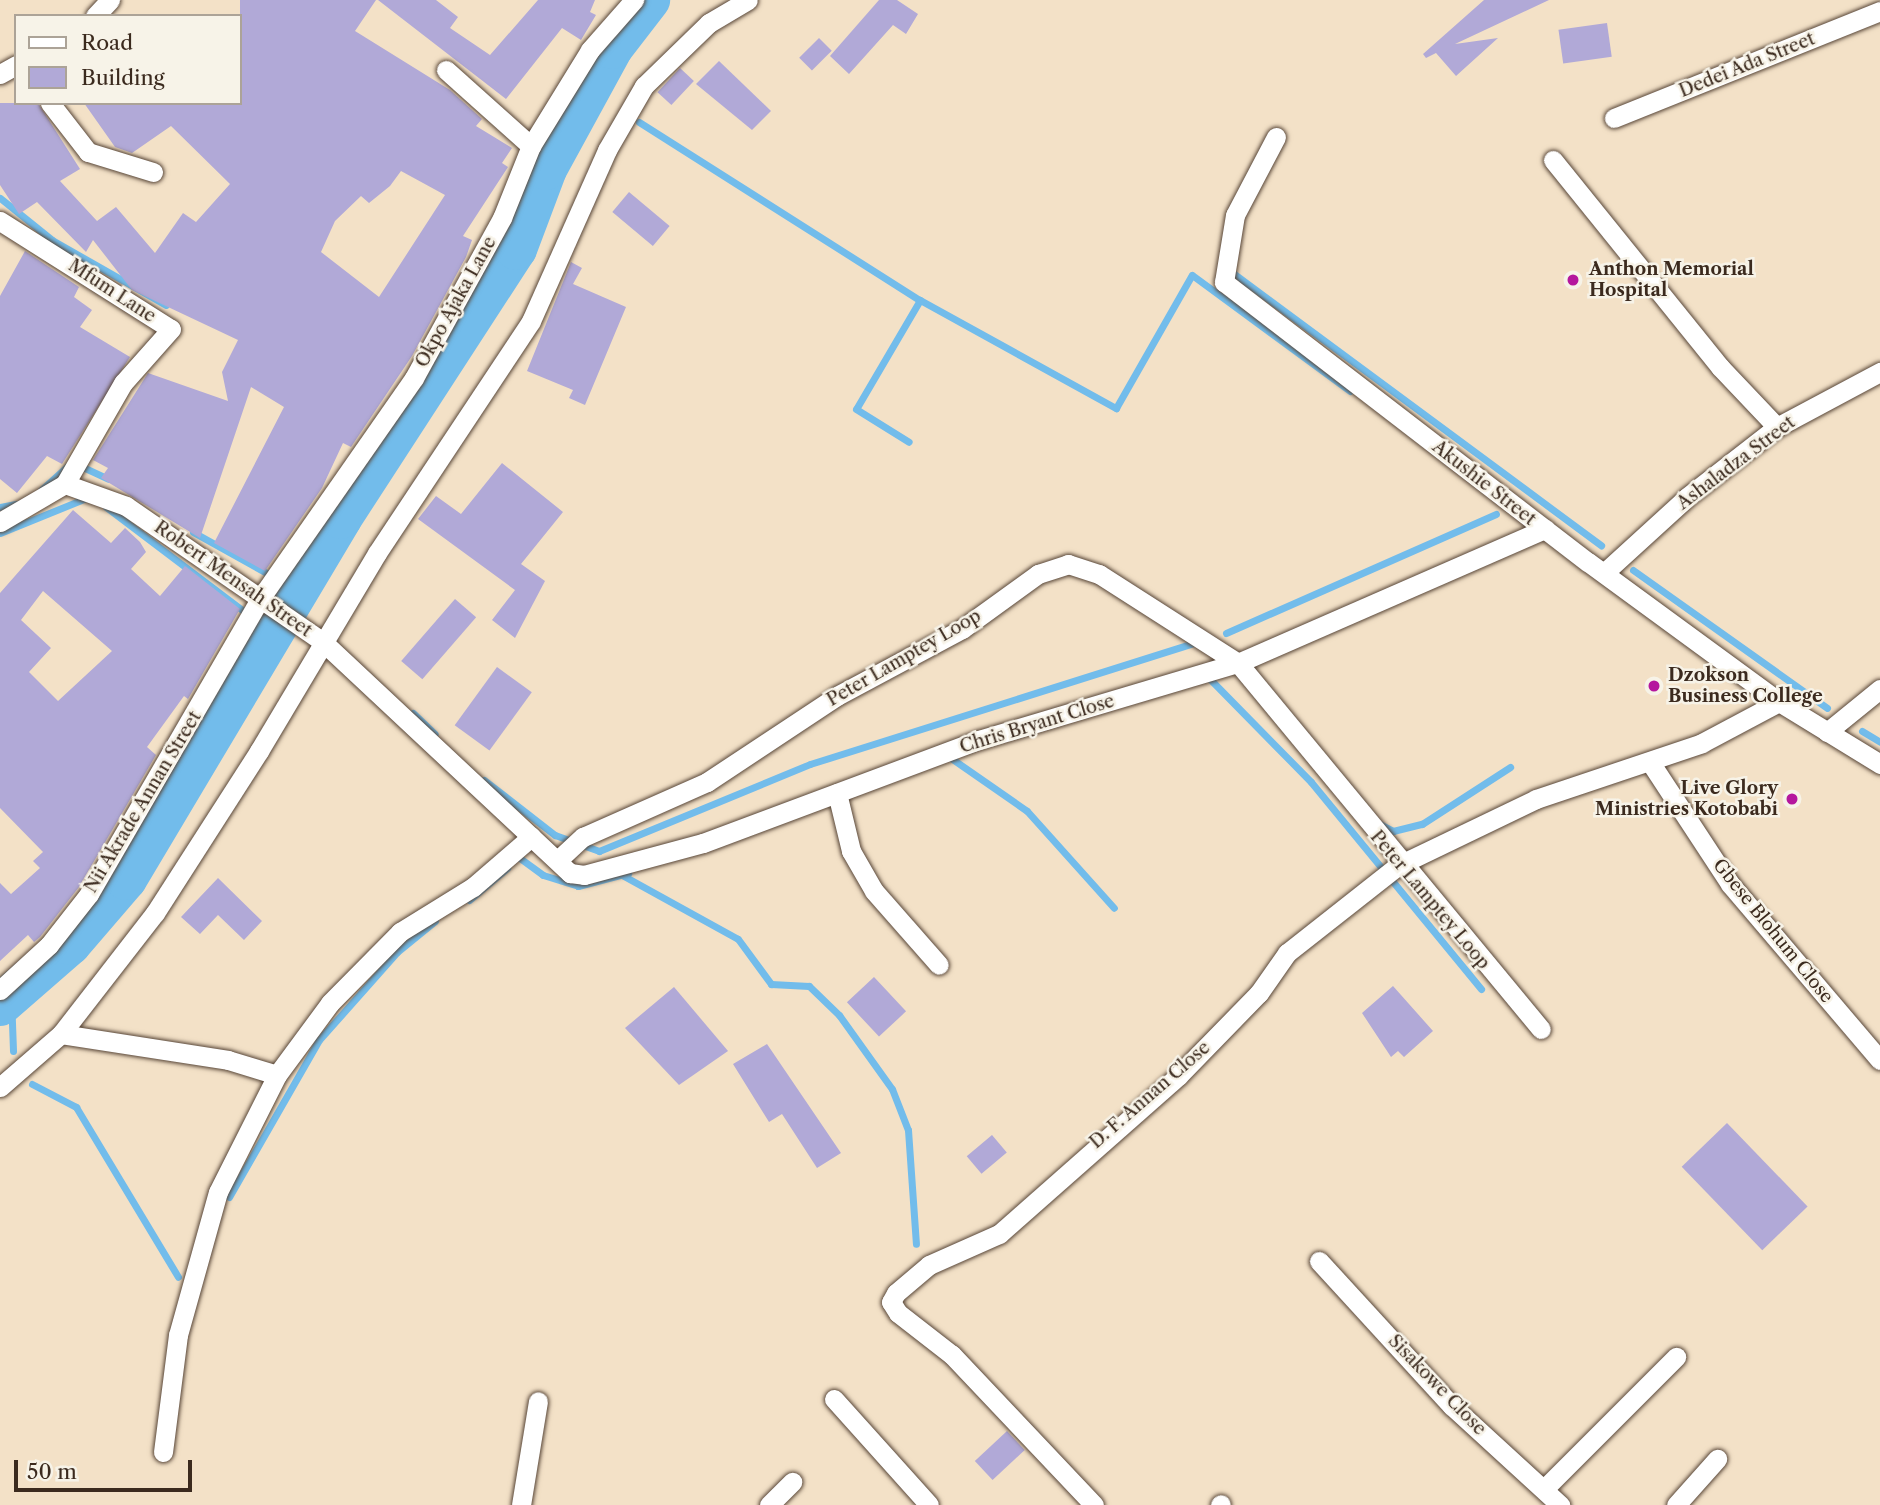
<!DOCTYPE html>
<html>
<head>
<meta charset="utf-8">
<style>
  body { margin:0 }
  #map { position:relative; width:1880px; height:1505px; overflow:hidden; background:#f3e1c7; font-family:"Libre Caslon Text",serif }
  div>[style] { position:absolute }
  .stream>* { height:7px; margin:-3.5px; padding:0 3.5px; transform-origin:3.5px; border-radius:3.5px; background:#72bceb }
  .river>* { height:42px; margin:-21px; padding:0 21px; transform-origin:21px; border-radius:21px; background:#72bceb }
  .building>* { inset:0; background:#b1a9d7; transform-origin:0 0 }
  .roads { filter:drop-shadow(0 0 2px #574537) drop-shadow(0 0 2px #574537) }
  .street>* { height:19px; margin:-9.5px; padding:0 9.5px; transform-origin:9.5px; border-radius:9.5px; background:#fff }
  .dots>* { width:19px; height:19px; translate:-50% -50%; box-sizing:border-box; border:4px solid #f7f3e8; border-radius:50% }
  span { translate:-50% -50%; white-space:nowrap; text-align:center; line-height:1.15; -webkit-text-stroke:5px #f7f3e8; paint-order:stroke }
  .street-label { font-size:18px; color:#3b2a1e }
  .poi-label { font-size:18px; color:#3b2a1e; font-weight:700 }
  .left { translate:0 -50%; text-align:left }
  .right { translate:-100% -50%; text-align:right }
  .legend { position:absolute; left:14px; top:14px; width:228px; height:91px; box-sizing:border-box; background:#f7f3e8; border:2px solid #aca397; margin:0; padding:9px 12px; list-style:none; font-size:21px; color:#3b2a1e }
  .legend li { display:flex; align-items:center; gap:14px; height:35px }
  .legend b { width:35px; border:2px solid #aca397 }
  .scale { position:absolute; left:14px; top:1460px; width:178px; height:32px; box-sizing:border-box; border:4px solid #3b2a1e; border-top:0; padding-left:9px; font-size:21px; line-height:24px; white-space:nowrap; color:#3b2a1e; -webkit-text-stroke:5px #f7f3e8; paint-order:stroke }
</style>
</head>
<body>
<div id="map">
  <div class="stream">
    <i style="left:639px;top:122px;width:333px;rotate:32.4deg"></i>
    <i style="left:920px;top:300px;width:126px;rotate:120.4deg"></i>
    <i style="left:856px;top:409px;width:62px;rotate:31.9deg"></i>
    <i style="left:0;top:198px;width:67px;rotate:38.9deg"></i>
    <i style="left:52px;top:240px;width:131px;rotate:29.7deg"></i>
    <i style="left:1233px;top:273px;width:458px;rotate:36.5deg"></i>
    <i style="left:920px;top:300px;width:224px;rotate:28.9deg"></i>
    <i style="left:1116px;top:408px;width:153px;rotate:-60.3deg"></i>
    <i style="left:1192px;top:275px;width:196px;rotate:36.3deg"></i>
    <i style="left:41px;top:490px;width:42px;rotate:-42.1deg"></i>
    <i style="left:72px;top:462px;width:40px;rotate:25deg"></i>
    <i style="left:0;top:507px;width:16px;rotate:-11deg"></i>
    <i style="left:106px;top:507px;width:191px;rotate:37.1deg"></i>
    <i style="left:258px;top:622px;width:21px;rotate:-17deg"></i>
    <i style="left:193px;top:532px;width:93px;rotate:29.1deg"></i>
    <i style="left:0;top:533px;width:93px;rotate:-22.1deg"></i>
    <i style="left:1633px;top:570px;width:238px;rotate:35.4deg"></i>
    <i style="left:285px;top:573px;width:36px;rotate:-27deg"></i>
    <i style="left:1226px;top:633px;width:295px;rotate:-23.8deg"></i>
    <i style="left:1205px;top:674px;width:151px;rotate:45.5deg"></i>
    <i style="left:1311px;top:782px;width:268px;rotate:50.6deg"></i>
    <i style="left:413px;top:713px;width:30px;rotate:44deg"></i>
    <i style="left:1862px;top:731px;width:21px;rotate:31deg"></i>
    <i style="left:948px;top:756px;width:96px;rotate:34.8deg"></i>
    <i style="left:1027px;top:811px;width:130px;rotate:48.1deg"></i>
    <i style="left:484px;top:780px;width:90px;rotate:37.8deg"></i>
    <i style="left:555px;top:835px;width:47px;rotate:20deg"></i>
    <i style="left:599px;top:851px;width:228px;rotate:-22.4deg"></i>
    <i style="left:810px;top:764px;width:406px;rotate:-17.5deg"></i>
    <i style="left:1380px;top:824px;width:15px;rotate:28deg"></i>
    <i style="left:1393px;top:831px;width:30px;rotate:-14deg"></i>
    <i style="left:1422px;top:824px;width:105px;rotate:-32.9deg"></i>
    <i style="left:517px;top:856px;width:32px;rotate:36deg"></i>
    <i style="left:543px;top:875px;width:37px;rotate:17deg"></i>
    <i style="left:578px;top:886px;width:52px;rotate:-14.6deg"></i>
    <i style="left:622px;top:875px;width:132px;rotate:28.9deg"></i>
    <i style="left:738px;top:939px;width:56px;rotate:53.7deg"></i>
    <i style="left:771px;top:984px;width:38px;rotate:3deg"></i>
    <i style="left:809px;top:986px;width:42px;rotate:44deg"></i>
    <i style="left:839px;top:1015px;width:91px;rotate:54.4deg"></i>
    <i style="left:892px;top:1089px;width:44px;rotate:68.7deg"></i>
    <i style="left:908px;top:1130px;width:114px;rotate:86deg"></i>
    <i style="left:469px;top:900px;width:50px;rotate:-40.1deg"></i>
    <i style="left:11px;top:996px;width:55px;rotate:87.9deg"></i>
    <i style="left:32px;top:1084px;width:50px;rotate:27.6deg"></i>
    <i style="left:76px;top:1107px;width:198px;rotate:59deg"></i>
    <i style="left:229px;top:1197px;width:181px;rotate:-60.2deg"></i>
    <i style="left:319px;top:1040px;width:118px;rotate:-48.4deg"></i>
    <i style="left:397px;top:952px;width:49px;rotate:-39.2deg"></i>
  </div>
  <div class="river">
    <i style="left:0;top:1005px;width:93px;rotate:-41.1deg"></i>
    <i style="left:70px;top:944px;width:86px;rotate:-49.3deg"></i>
    <i style="left:126px;top:879px;width:420px;rotate:-59.2deg"></i>
    <i style="left:341px;top:518px;width:321px;rotate:-57deg"></i>
    <i style="left:516px;top:249px;width:85px;rotate:-69.4deg"></i>
    <i style="left:546px;top:169px;width:138px;rotate:-61.4deg"></i>
    <i style="left:612px;top:48px;width:61px;rotate:-52.4deg"></i>
  </div>
  <div class="building">
    <i style="clip-path:polygon(evenodd,240px 0,376px 0,355px 31px,450px 90px,482px 119px,476px 126px,512px 148px,502px 163px,508px 167px,463px 236px,472px 240px,466px 257px,412px 356px,351px 447px,343px 443px,322px 488px,265px 571px,214px 543px,284px 407px,251px 387px,200px 538px,101px 478px,108px 468px,93px 460px,148px 373px,228px 401px,222px 372px,238px 340px,132px 290px,93px 240px,86px 252px,37px 202px,19px 214px,0 185px,0 103px,38px 103px,80px 169px,60px 181px,97px 221px,116px 207px,155px 253px,183px 213px,196px 222px,230px 184px,171px 126px,132px 153px,115px 147px,84px 103px,240px 103px,240px 0,401px 171px,445px 195px,379px 297px,321px 252px,335px 221px,361px 196px,369px 203px,390px 186px,401px 171px)"></i>
    <i style="clip-path:polygon(378px 0,436px 0,458px 17px,450px 28px,490px 55px,538px 0,595px 0,590px 12px,596px 15px,581px 40px,562px 28px,506px 99px)"></i>
    <i style="clip-path:polygon(879px 0,897px 0,918px 14px,906px 34px,893px 25px,849px 74px,830px 56px)"></i>
    <i style="clip-path:polygon(1484px 0,1549px 0,1455px 44px,1498px 38px,1456px 76px,1436px 53px,1426px 58px,1423px 54px)"></i>
    <i style="left:1607px;top:23px;width:34px;height:49px;rotate:82deg"></i>
    <i style="left:819px;top:38px;width:18px;height:28px;rotate:45deg"></i>
    <i style="clip-path:polygon(719px 61px,771px 111px,752px 130px,696px 84px)"></i>
    <i style="left:680px;top:68px;width:19px;height:33px;rotate:43deg"></i>
    <i style="left:629px;top:192px;width:53px;height:26px;rotate:40deg"></i>
    <i style="clip-path:polygon(25px 251px,79px 287px,74px 297px,92px 310px,80px 327px,130px 357px,62px 464px,47px 456px,17px 493px,0 479px,0 296px)"></i>
    <i style="clip-path:polygon(571px 262px,582px 268px,573px 284px,626px 307px,585px 405px,569px 398px,573px 390px,527px 371px)"></i>
    <i style="clip-path:polygon(502px 463px,563px 512px,521px 564px,545px 581px,515px 638px,492px 620px,515px 590px,418px 519px,436px 496px,461px 514px)"></i>
    <i style="clip-path:polygon(evenodd,73px 510px,111px 543px,125px 528px,140px 542px,146px 552px,131px 569px,160px 596px,185px 566px,240px 609px,188px 699px,184px 696px,147px 747px,156px 755px,79px 887px,40px 937px,34px 942px,28px 935px,0 961px,0 883px,11px 894px,40px 868px,33px 861px,43px 852px,0 808px,0 593px,73px 510px,43px 591px,112px 651px,58px 701px,29px 672px,51px 648px,21px 620px,43px 591px)"></i>
    <i style="left:455px;top:599px;width:28px;height:82px;rotate:41deg"></i>
    <i style="left:497px;top:667px;width:43px;height:72px;rotate:36deg"></i>
    <i style="clip-path:polygon(218px 878px,262px 921px,244px 940px,218px 915px,200px 934px,181px 917px)"></i>
    <i style="left:874px;top:977px;width:47px;height:37px;rotate:47deg"></i>
    <i style="clip-path:polygon(1393px 986px,1433px 1031px,1404px 1057px,1398px 1051px,1391px 1057px,1362px 1013px)"></i>
    <i style="clip-path:polygon(674px 987px,728px 1051px,679px 1085px,625px 1028px)"></i>
    <i style="clip-path:polygon(767px 1044px,841px 1153px,817px 1168px,782px 1114px,769px 1122px,733px 1064px)"></i>
    <i style="left:1727px;top:1123px;width:116px;height:63px;rotate:46deg"></i>
    <i style="left:992px;top:1135px;width:23px;height:33px;rotate:50deg"></i>
    <i style="left:1007px;top:1431px;width:26px;height:44px;rotate:47deg"></i>
  </div>
  <div class="roads">
    <div class="street">
      <i style="left:95px;top:16px;width:22px;rotate:-47deg"></i>
      <i style="left:446px;top:70px;width:114px;rotate:41.8deg"></i>
      <i style="left:0;top:74px;width:18px;rotate:-29deg"></i>
      <i style="left:50px;top:103px;width:62px;rotate:52.2deg"></i>
      <i style="left:88px;top:152px;width:68px;rotate:17.1deg"></i>
      <i style="left:1614px;top:118px;width:287px;rotate:-21.9deg"></i>
      <i style="left:1276px;top:137px;width:88px;rotate:117.7deg"></i>
      <i style="left:1235px;top:215px;width:68px;rotate:99.3deg"></i>
      <i style="left:1224px;top:282px;width:459px;rotate:37.6deg"></i>
      <i style="left:1588px;top:562px;width:237px;rotate:36.2deg"></i>
      <i style="left:1779px;top:702px;width:119px;rotate:31.5deg"></i>
      <i style="left:1553px;top:160px;width:266px;rotate:51.1deg"></i>
      <i style="left:1720px;top:367px;width:83px;rotate:46.5deg"></i>
      <i style="left:0;top:221px;width:202px;rotate:32.3deg"></i>
      <i style="left:171px;top:329px;width:72px;rotate:131.6deg"></i>
      <i style="left:123px;top:383px;width:116px;rotate:119.9deg"></i>
      <i style="left:0;top:522px;width:75px;rotate:-30.3deg"></i>
      <i style="left:65px;top:484px;width:65px;rotate:19.8deg"></i>
      <i style="left:126px;top:506px;width:238px;rotate:34.6deg"></i>
      <i style="left:322px;top:641px;width:340px;rotate:43.1deg"></i>
      <i style="left:570px;top:873px;width:14px;rotate:8deg"></i>
      <i style="left:584px;top:875px;width:123px;rotate:-15.1deg"></i>
      <i style="left:703px;top:843px;width:295px;rotate:-20.5deg"></i>
      <i style="left:979px;top:740px;width:270px;rotate:-16.6deg"></i>
      <i style="left:1238px;top:663px;width:335px;rotate:-23.6deg"></i>
      <i style="left:1605px;top:572px;width:111px;rotate:-42.4deg"></i>
      <i style="left:1687px;top:497px;width:114px;rotate:-37.9deg"></i>
      <i style="left:1777px;top:427px;width:117px;rotate:-28.1deg"></i>
      <i style="left:1827px;top:732px;width:68px;rotate:-39.1deg"></i>
      <i style="left:1650px;top:762px;width:146px;rotate:56.7deg"></i>
      <i style="left:1730px;top:884px;width:231px;rotate:49.6deg"></i>
      <i style="left:837px;top:793px;width:60px;rotate:76.4deg"></i>
      <i style="left:851px;top:851px;width:46px;rotate:60.1deg"></i>
      <i style="left:874px;top:891px;width:98px;rotate:48.7deg"></i>
      <i style="left:559px;top:859px;width:33px;rotate:-43deg"></i>
      <i style="left:583px;top:837px;width:136px;rotate:-23.9deg"></i>
      <i style="left:707px;top:782px;width:156px;rotate:-33.5deg"></i>
      <i style="left:837px;top:696px;width:142px;rotate:-28.2deg"></i>
      <i style="left:962px;top:629px;width:94px;rotate:-35.9deg"></i>
      <i style="left:1038px;top:574px;width:32px;rotate:-18deg"></i>
      <i style="left:1068px;top:564px;width:33px;rotate:18deg"></i>
      <i style="left:1099px;top:574px;width:165px;rotate:32.6deg"></i>
      <i style="left:1238px;top:663px;width:475px;rotate:50.4deg"></i>
      <i style="left:0;top:990px;width:67px;rotate:-42.6deg"></i>
      <i style="left:49px;top:945px;width:65px;rotate:-51.9deg"></i>
      <i style="left:89px;top:894px;width:345px;rotate:-59.9deg"></i>
      <i style="left:262px;top:596px;width:266px;rotate:-55.1deg"></i>
      <i style="left:414px;top:378px;width:183px;rotate:-61.2deg"></i>
      <i style="left:502px;top:218px;width:78px;rotate:-68.1deg"></i>
      <i style="left:531px;top:146px;width:113px;rotate:-58.4deg"></i>
      <i style="left:590px;top:50px;width:67px;rotate:-48.7deg"></i>
      <i style="left:61px;top:1034px;width:169px;rotate:8.8deg"></i>
      <i style="left:228px;top:1060px;width:51px;rotate:17deg"></i>
      <i style="left:0;top:1087px;width:81px;rotate:-41deg"></i>
      <i style="left:61px;top:1034px;width:153px;rotate:-52.2deg"></i>
      <i style="left:155px;top:913px;width:193px;rotate:-57.3deg"></i>
      <i style="left:259px;top:751px;width:230px;rotate:-59.2deg"></i>
      <i style="left:377px;top:553px;width:278px;rotate:-56.4deg"></i>
      <i style="left:531px;top:321px;width:187px;rotate:-66deg"></i>
      <i style="left:607px;top:150px;width:74px;rotate:-60deg"></i>
      <i style="left:644px;top:86px;width:91px;rotate:-44.1deg"></i>
      <i style="left:709px;top:23px;width:45px;rotate:-30.5deg"></i>
      <i style="left:1319px;top:1261px;width:197px;rotate:47.5deg"></i>
      <i style="left:1452px;top:1406px;width:147px;rotate:42.5deg"></i>
      <i style="left:834px;top:1399px;width:142px;rotate:48.1deg"></i>
      <i style="left:163px;top:1452px;width:118px;rotate:-82.7deg"></i>
      <i style="left:178px;top:1335px;width:148px;rotate:-74.4deg"></i>
      <i style="left:218px;top:1192px;width:131px;rotate:-63.2deg"></i>
      <i style="left:277px;top:1075px;width:89px;rotate:-53.6deg"></i>
      <i style="left:330px;top:1003px;width:100px;rotate:-45.4deg"></i>
      <i style="left:400px;top:932px;width:86px;rotate:-31.7deg"></i>
      <i style="left:473px;top:887px;width:77px;rotate:-40.8deg"></i>
      <i style="left:1544px;top:1489px;width:187px;rotate:-45deg"></i>
      <i style="left:521px;top:1505px;width:105px;rotate:-80.7deg"></i>
      <i style="left:769px;top:1505px;width:33px;rotate:-45deg"></i>
      <i style="left:1094px;top:1505px;width:207px;rotate:-133.4deg"></i>
      <i style="left:952px;top:1355px;width:68px;rotate:-142.1deg"></i>
      <i style="left:898px;top:1313px;width:13px;rotate:-122deg"></i>
      <i style="left:891px;top:1302px;width:10px;rotate:-61deg"></i>
      <i style="left:896px;top:1293px;width:43px;rotate:-40.3deg"></i>
      <i style="left:929px;top:1265px;width:77px;rotate:-23.9deg"></i>
      <i style="left:999px;top:1234px;width:239px;rotate:-41.4deg"></i>
      <i style="left:1178px;top:1076px;width:116px;rotate:-45.7deg"></i>
      <i style="left:1259px;top:993px;width:49px;rotate:-55deg"></i>
      <i style="left:1287px;top:953px;width:142px;rotate:-38.2deg"></i>
      <i style="left:1399px;top:865px;width:152px;rotate:-25.7deg"></i>
      <i style="left:1536px;top:799px;width:175px;rotate:-18.6deg"></i>
      <i style="left:1702px;top:743px;width:87px;rotate:-28deg"></i>
      <i style="left:1220px;top:1505px;width:1px;rotate:-45deg"></i>
      <i style="left:1676px;top:1505px;width:62px;rotate:-48.3deg"></i>
    </div>
  </div>
  <div class="dots">
    <i style="left:1573px;top:280px;background:#b5179e"></i>
    <i style="left:1654px;top:686px;background:#b5179e"></i>
    <i style="left:1792px;top:799px;background:#b5179e"></i>
  </div>
  <div class="street-label">
    <span style="left:1747px;top:65px;rotate:-22deg">Dedei Ada Street</span>
    <span style="left:112px;top:291px;rotate:33deg">Mfum Lane</span>
    <span style="left:456px;top:302px;rotate:-61deg">Okpo Ajaka Lane</span>
    <span style="left:1736px;top:463px;rotate:-37deg">Ashaladza Street</span>
    <span style="left:1484px;top:483px;rotate:38deg">Akushie Street</span>
    <span style="left:233px;top:579px;rotate:35deg">Robert Mensah Street</span>
    <span style="left:904px;top:658px;rotate:-30deg">Peter Lamptey Loop</span>
    <span style="left:1037px;top:724px;rotate:-17deg">Chris Bryant Close</span>
    <span style="left:143px;top:802px;rotate:-59deg">Nii Akrade Annan Street</span>
    <span style="left:1430px;top:900px;rotate:50deg">Peter Lamptey Loop</span>
    <span style="left:1773px;top:931px;rotate:51deg">Gbese Blohum Close</span>
    <span style="left:1150px;top:1095px;rotate:-41deg">D. F. Annan Close</span>
    <span style="left:1437px;top:1385px;rotate:46deg">Sisakowe Close</span>
  </div>
  <div class="poi-label">
    <span class="left" style="left:1589px;top:280px">Anthon Memorial<br>Hospital</span>
    <span class="left" style="left:1668px;top:686px">Dzokson<br>Business College</span>
    <span class="right" style="left:1778px;top:799px">Live Glory<br>Ministries Kotobabi</span>
  </div>
  <ul class="legend">
  <li><b style="height:9px;background:#fff"></b>Road</li>
  <li><b style="height:19px;background:#b1a9d7"></b>Building</li>
  </ul>
  <div class="scale">50 m</div>
</div>
</body>
</html>
